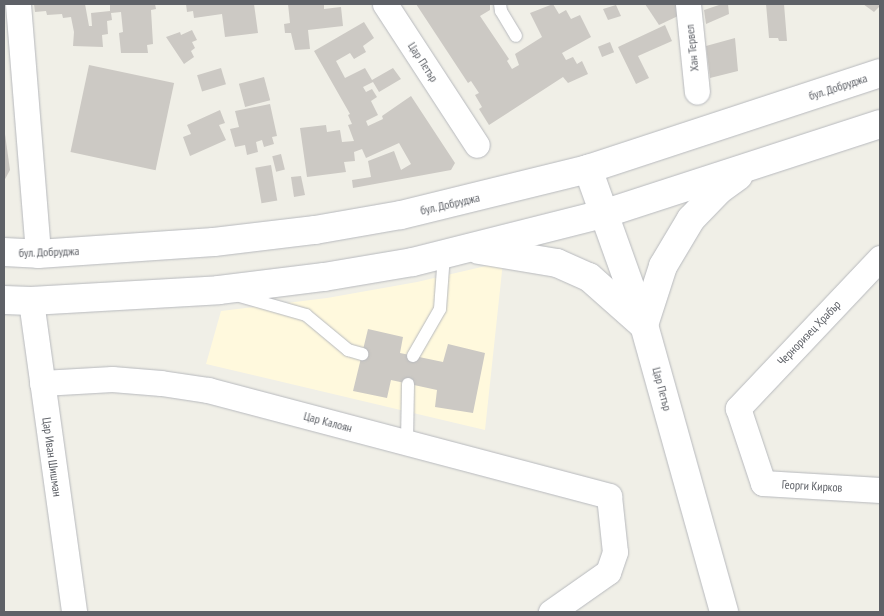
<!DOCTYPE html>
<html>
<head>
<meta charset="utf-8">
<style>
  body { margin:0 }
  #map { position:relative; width:884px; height:616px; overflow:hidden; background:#f0efe7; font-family:"PT Sans Narrow",sans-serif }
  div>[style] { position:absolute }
  .commercial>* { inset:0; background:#fff9dd }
  .building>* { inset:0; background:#ccc9c4; transform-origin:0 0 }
  .roads { filter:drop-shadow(0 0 1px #b7b9bd) drop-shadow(0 0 1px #b7b9bd) }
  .lane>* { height:12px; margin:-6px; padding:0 6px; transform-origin:6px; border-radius:6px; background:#fff }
  .street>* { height:25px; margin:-12.5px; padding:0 12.5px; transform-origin:12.5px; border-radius:12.5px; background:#fff }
  .secondary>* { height:28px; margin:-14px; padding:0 14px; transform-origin:14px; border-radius:14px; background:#fff }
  span { translate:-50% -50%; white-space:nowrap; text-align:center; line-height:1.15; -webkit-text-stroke:4px #fff; paint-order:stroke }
  .street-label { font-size:12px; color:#5e6167 }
  .frame { position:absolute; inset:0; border:5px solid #5e6167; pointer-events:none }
</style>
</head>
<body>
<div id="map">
  <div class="commercial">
    <i style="clip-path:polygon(503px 262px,485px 430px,206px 364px,221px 311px,327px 298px,417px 282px)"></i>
  </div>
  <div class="building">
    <i style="clip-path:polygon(34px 4px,85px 4px,89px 26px,92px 26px,91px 13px,110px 11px,110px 4px,155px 4px,156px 9px,151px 10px,153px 44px,147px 45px,148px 53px,121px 53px,119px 33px,123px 32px,121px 12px,111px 13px,112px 20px,107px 21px,108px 34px,102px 35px,103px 47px,73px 46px,74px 32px,71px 17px,63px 18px,62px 14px,47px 15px,46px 11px,35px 12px)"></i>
    <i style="clip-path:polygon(186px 4px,254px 4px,258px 33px,225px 37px,222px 14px,194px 18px,193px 11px,187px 12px)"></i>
    <i style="clip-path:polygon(288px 4px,324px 4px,324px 9px,341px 7px,343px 26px,308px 30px,310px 49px,295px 50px,291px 33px,285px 33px,284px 24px,290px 23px)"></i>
    <i style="clip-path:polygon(416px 4px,490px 4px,490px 10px,480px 16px,509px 59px,507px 61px,512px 69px,519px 65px,515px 54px,542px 37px,530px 13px,553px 4px,559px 14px,566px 10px,571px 19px,580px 15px,591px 37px,562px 53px,566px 60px,573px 57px,577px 64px,582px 61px,588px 74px,568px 83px,563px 77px,489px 125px,479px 109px,482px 107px,475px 95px,479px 93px,471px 81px,468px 83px)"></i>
    <i style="clip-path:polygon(645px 4px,676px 4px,678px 16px,659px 25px)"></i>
    <i style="clip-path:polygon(722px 4px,728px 4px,729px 14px,706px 24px,704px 10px)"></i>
    <i style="clip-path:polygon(766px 4px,784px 4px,787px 41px,779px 41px,778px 38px,769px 38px)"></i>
    <i style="clip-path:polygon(863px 4px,880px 4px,880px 6px,874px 12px)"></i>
    <i style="clip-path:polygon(616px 5px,621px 16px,608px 20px,603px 9px)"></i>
    <i style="clip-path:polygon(364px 22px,374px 38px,363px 46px,366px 52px,354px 59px,350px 53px,336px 61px,345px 78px,365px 68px,372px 80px,393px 68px,401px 79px,379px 92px,373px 82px,363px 87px,366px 92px,372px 89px,377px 97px,371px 101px,378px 115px,366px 121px,368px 126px,383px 119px,382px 116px,411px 96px,455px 163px,451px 170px,353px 188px,352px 180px,371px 177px,368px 161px,394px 151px,401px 170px,411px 164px,399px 143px,366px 158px,362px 149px,354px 152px,355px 161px,344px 162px,346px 172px,307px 177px,300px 128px,326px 125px,327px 132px,340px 130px,342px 142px,354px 141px,348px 125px,352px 124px,348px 115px,350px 114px,314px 51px)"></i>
    <i style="clip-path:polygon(665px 25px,672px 41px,638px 56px,649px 78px,636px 84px,618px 47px)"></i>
    <i style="clip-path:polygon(192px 30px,197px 40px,192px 42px,195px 48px,191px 51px,194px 57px,184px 64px,166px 37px,180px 32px,181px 35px)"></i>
    <i style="clip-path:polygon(735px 38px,738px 71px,710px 78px,706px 46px)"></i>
    <i style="left:610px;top:42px;width:11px;height:13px;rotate:68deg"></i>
    <i style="left:89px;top:65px;width:87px;height:89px;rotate:12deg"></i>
    <i style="left:221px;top:68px;width:17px;height:25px;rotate:73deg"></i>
    <i style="left:264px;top:77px;width:24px;height:26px;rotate:75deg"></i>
    <i style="clip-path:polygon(270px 104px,277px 136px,272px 137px,274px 144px,264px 147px,262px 140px,256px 142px,258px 152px,247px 155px,245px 145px,235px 147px,230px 129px,239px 127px,235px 111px)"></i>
    <i style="clip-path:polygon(220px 110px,225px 123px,219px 125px,226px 140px,190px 156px,183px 137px,191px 134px,187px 125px)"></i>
    <i style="clip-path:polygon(5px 134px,10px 170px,4px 181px,4px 135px)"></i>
    <i style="left:281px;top:154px;width:16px;height:9px;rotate:76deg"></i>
    <i style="left:271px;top:165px;width:36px;height:16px;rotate:80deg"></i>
    <i style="clip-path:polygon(301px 176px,305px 195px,294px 197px,291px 177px)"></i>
    <i style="clip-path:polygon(368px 329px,403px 337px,400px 353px,443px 362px,448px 344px,485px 353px,473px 413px,435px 407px,437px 390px,391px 380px,387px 398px,353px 391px)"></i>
  </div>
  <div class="roads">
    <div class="lane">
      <i style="left:500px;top:4px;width:7px;rotate:82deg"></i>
      <i style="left:501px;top:11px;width:29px;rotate:59deg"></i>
      <i style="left:236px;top:295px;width:73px;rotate:15.9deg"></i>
      <i style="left:306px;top:315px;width:55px;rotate:39.8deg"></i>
      <i style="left:348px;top:350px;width:15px;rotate:16deg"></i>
      <i style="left:413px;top:356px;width:54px;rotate:-60.1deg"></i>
      <i style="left:440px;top:309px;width:55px;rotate:-85.8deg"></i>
      <i style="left:407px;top:442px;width:58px;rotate:-89deg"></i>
    </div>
    <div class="street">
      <i style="left:18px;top:4px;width:251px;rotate:85.4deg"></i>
      <i style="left:385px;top:4px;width:168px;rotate:56.9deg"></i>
      <i style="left:688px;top:4px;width:88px;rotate:84.2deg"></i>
      <i style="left:880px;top:258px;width:207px;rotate:133.4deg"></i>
      <i style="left:738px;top:408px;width:79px;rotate:71.6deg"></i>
      <i style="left:763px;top:483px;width:117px;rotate:3.4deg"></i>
      <i style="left:31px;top:301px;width:314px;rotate:82.1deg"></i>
      <i style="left:42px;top:383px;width:70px;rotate:-3.3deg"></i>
      <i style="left:112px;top:379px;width:49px;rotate:4.7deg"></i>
      <i style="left:161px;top:383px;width:48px;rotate:8.5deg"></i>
      <i style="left:208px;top:390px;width:415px;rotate:14.8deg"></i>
      <i style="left:609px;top:496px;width:56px;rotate:83.9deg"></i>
      <i style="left:615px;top:552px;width:21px;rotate:109deg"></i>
      <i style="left:608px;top:572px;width:70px;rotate:144.9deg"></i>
    </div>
    <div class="secondary">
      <i style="left:588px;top:169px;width:166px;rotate:70.3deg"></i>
      <i style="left:644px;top:325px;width:298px;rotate:74.4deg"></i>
      <i style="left:479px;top:250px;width:79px;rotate:9.5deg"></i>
      <i style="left:557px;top:263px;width:35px;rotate:24deg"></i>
      <i style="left:589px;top:277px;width:71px;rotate:41.6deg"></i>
      <i style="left:4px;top:252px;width:34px;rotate:3deg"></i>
      <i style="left:38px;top:254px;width:176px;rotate:-3.9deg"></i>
      <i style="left:214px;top:242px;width:102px;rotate:-6.8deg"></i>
      <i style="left:315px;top:230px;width:87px;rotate:-9.9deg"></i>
      <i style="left:401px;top:215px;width:193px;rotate:-13.8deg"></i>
      <i style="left:588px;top:169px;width:307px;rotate:-18.2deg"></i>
      <i style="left:4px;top:300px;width:27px;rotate:2deg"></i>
      <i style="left:31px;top:301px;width:188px;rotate:-3.3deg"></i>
      <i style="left:219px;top:290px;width:106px;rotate:-7.1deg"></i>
      <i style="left:324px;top:277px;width:90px;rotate:-9.6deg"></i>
      <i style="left:413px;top:262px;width:196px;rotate:-14.2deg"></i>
      <i style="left:603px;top:214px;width:291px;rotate:-18deg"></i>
      <i style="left:644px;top:325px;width:62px;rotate:-72.1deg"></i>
      <i style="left:663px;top:266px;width:55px;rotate:-59.2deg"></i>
      <i style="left:691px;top:219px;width:40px;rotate:-46deg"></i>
      <i style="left:719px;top:190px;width:24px;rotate:-36deg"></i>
    </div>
  </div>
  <div class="street-label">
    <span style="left:692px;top:48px;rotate:-96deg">Хан Тервел</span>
    <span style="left:423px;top:62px;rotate:57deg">Цар Петър</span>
    <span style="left:838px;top:87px;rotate:-18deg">бул. Добруджа</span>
    <span style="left:450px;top:204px;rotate:-13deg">бул. Добруджа</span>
    <span style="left:49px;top:252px;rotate:-2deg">бул. Добруджа</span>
    <span style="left:809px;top:333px;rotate:-46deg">Черноризец Храбър</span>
    <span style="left:662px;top:389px;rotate:75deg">Цар Петър</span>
    <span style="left:328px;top:422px;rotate:15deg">Цар Калоян</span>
    <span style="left:52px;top:457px;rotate:82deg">Цар Иван Шишман</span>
    <span style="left:812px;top:486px;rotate:3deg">Георги Кирков</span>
  </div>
  <div class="frame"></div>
</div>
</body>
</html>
